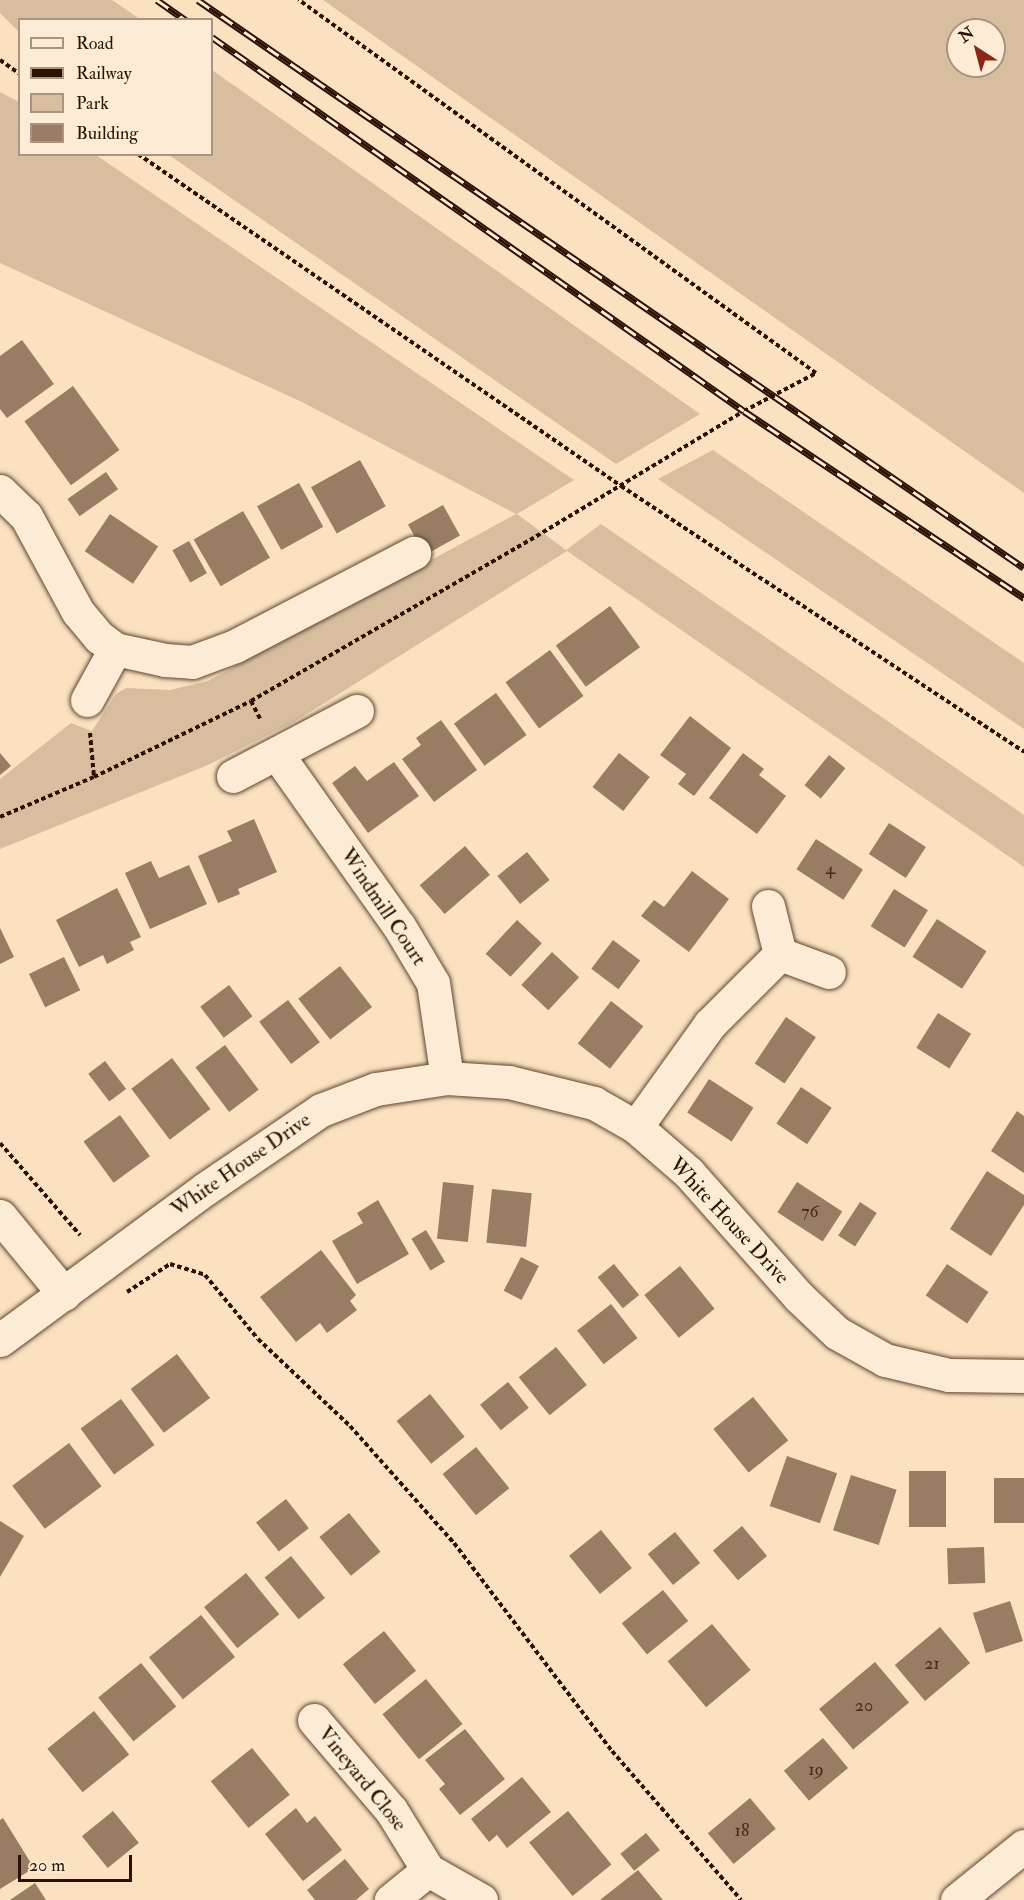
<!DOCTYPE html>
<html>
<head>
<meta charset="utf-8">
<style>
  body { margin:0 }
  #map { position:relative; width:1024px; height:1900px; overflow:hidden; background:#fae1bf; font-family:"IM FELL Double Pica",serif }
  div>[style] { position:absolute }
  .green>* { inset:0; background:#d7be9f }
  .building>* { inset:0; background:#987d63; transform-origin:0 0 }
  .path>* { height:4px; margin-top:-2px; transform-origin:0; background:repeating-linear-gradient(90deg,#2d1100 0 4.5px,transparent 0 7.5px) }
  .roads { filter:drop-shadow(0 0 2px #604530) drop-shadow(0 0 2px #604530) }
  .minor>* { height:33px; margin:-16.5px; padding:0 16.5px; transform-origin:16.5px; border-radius:16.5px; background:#fcecd5 }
  .rail>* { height:7px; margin-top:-3.5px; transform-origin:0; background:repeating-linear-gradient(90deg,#fcecd5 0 14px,#2d1100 0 28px); box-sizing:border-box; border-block:2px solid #2d1100 }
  span { translate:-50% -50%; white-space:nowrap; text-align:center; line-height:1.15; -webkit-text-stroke:5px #fcecd5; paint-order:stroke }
  .number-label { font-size:18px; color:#482c19 }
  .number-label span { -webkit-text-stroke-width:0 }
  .street-label { font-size:21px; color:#2d1100 }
  .legend { position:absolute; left:18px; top:18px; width:195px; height:138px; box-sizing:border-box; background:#fcecd5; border:2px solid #a99480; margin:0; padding:8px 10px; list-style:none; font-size:18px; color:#2d1100 }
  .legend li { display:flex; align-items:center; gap:12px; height:30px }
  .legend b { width:30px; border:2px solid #a99480 }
  .north { position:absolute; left:946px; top:18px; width:60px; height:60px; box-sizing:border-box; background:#fcecd5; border:2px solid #a99480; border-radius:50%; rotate:324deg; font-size:16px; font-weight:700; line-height:24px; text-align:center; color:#2d1100 }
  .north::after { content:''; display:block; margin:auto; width:21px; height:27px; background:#8f2418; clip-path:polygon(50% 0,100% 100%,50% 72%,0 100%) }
  .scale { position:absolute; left:18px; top:1855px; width:114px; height:27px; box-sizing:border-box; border:3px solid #2d1100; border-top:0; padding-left:8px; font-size:18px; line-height:21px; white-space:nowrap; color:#2d1100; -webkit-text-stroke:4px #fcecd5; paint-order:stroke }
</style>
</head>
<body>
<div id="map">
  <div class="green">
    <i style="clip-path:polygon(0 0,112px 0,140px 19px,20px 20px,19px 32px,0 13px)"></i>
    <i style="clip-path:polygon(evenodd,323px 0,1024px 0,1024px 493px,323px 0,958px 30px,994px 30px,994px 66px,958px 66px,958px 30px)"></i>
    <i style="clip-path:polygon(212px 70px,700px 414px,616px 464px,169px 155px,212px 154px)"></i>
    <i style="clip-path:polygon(0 92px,19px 102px,20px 154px,96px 155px,574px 480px,517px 514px,566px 550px,601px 524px,1024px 815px,1024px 867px,567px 551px,294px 722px,208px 765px,0 849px,0 779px,71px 723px,92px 731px,116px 694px,126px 688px,170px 690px,208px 681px,516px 514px,304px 403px,0 263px)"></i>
    <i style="clip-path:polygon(713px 450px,1024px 663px,1024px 729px,658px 479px)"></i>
  </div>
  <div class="building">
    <i style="clip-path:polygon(22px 340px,54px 384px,7px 418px,0 409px,0 356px)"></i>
    <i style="left:73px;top:386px;width:79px;height:60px;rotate:54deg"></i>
    <i style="left:360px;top:460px;width:53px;height:56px;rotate:61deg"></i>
    <i style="left:106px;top:472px;width:21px;height:47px;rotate:55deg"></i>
    <i style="left:299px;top:483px;width:50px;height:48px;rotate:61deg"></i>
    <i style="left:443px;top:505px;width:35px;height:40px;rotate:61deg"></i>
    <i style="left:243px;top:511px;width:54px;height:57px;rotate:60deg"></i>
    <i style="left:110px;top:514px;width:58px;height:45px;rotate:34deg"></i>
    <i style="left:189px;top:541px;width:37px;height:19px;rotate:61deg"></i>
    <i style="left:610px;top:606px;width:51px;height:67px;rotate:54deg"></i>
    <i style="left:550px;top:650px;width:57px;height:55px;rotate:54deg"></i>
    <i style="left:496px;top:693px;width:52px;height:52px;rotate:54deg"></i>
    <i style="clip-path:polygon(690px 716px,731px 748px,694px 796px,678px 784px,686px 774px,660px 755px)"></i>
    <i style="clip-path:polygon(441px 720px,477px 770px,434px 802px,402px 759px,421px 745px,416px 738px)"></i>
    <i style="clip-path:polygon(0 753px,11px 766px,0 775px)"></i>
    <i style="left:619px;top:753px;width:39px;height:43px;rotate:38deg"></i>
    <i style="clip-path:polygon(743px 753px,764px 769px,759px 775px,786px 796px,757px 834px,709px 798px)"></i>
    <i style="left:829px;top:755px;width:21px;height:39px;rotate:39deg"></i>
    <i style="clip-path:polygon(394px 762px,419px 796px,368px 833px,332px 783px,355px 766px,367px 781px)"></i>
    <i style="clip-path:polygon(254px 819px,277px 872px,238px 889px,240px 894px,218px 903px,198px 856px,232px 841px,227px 831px)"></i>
    <i style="left:889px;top:823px;width:44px;height:37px;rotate:33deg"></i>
    <i style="left:816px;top:839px;width:56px;height:36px;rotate:33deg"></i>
    <i style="left:465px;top:846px;width:38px;height:60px;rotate:49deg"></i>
    <i style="left:527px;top:852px;width:36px;height:38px;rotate:51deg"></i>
    <i style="clip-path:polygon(151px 861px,159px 878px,189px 865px,207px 904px,150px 929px,125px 873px)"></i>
    <i style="clip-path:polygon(692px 871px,729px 899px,689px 952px,641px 916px,654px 900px,664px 907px)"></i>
    <i style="clip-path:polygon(117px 888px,141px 937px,130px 942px,134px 950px,107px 964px,103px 955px,79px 967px,56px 920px)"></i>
    <i style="left:894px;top:889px;width:40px;height:44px;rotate:32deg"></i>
    <i style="left:937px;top:919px;width:59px;height:45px;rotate:33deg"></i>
    <i style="left:517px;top:920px;width:34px;height:46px;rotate:43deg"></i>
    <i style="clip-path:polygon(0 928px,14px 957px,0 964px)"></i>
    <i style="left:613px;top:940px;width:34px;height:36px;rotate:37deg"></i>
    <i style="left:552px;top:952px;width:37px;height:45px;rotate:43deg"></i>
    <i style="left:64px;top:957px;width:37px;height:39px;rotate:64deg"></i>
    <i style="left:340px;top:966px;width:52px;height:53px;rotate:52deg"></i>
    <i style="left:229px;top:985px;width:39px;height:36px;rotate:53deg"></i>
    <i style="left:288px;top:1000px;width:53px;height:36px;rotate:53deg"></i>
    <i style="left:611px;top:1001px;width:41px;height:54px;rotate:38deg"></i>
    <i style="left:938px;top:1013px;width:39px;height:41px;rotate:32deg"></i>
    <i style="left:786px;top:1017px;width:36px;height:56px;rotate:34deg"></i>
    <i style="left:225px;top:1045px;width:56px;height:37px;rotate:53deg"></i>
    <i style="left:172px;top:1058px;width:64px;height:51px;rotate:53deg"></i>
    <i style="left:105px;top:1061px;width:35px;height:21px;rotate:53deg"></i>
    <i style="left:709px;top:1079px;width:53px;height:40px;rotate:33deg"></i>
    <i style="left:801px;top:1087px;width:37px;height:44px;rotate:34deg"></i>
    <i style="clip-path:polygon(1017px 1111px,1024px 1116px,1024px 1173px,991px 1151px)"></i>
    <i style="left:120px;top:1115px;width:51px;height:45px;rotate:54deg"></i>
    <i style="clip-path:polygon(987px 1171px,1024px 1195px,1024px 1205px,991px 1256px,950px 1229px)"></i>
    <i style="left:443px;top:1182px;width:31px;height:57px;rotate:6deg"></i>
    <i style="left:797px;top:1182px;width:54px;height:36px;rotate:33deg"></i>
    <i style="left:492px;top:1189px;width:40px;height:54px;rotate:6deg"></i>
    <i style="clip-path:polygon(378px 1200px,409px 1254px,357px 1284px,332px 1241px,363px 1223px,357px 1213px)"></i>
    <i style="left:860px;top:1202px;width:20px;height:40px;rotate:33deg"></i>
    <i style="left:426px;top:1230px;width:37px;height:17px;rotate:59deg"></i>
    <i style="clip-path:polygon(321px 1250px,356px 1295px,350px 1301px,357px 1310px,327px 1333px,320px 1323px,296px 1342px,260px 1297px)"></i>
    <i style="left:521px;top:1257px;width:20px;height:38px;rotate:27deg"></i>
    <i style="left:614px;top:1264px;width:40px;height:21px;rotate:51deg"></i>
    <i style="left:947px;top:1264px;width:50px;height:38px;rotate:34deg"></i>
    <i style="left:680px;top:1266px;width:55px;height:46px;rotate:51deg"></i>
    <i style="left:611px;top:1304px;width:43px;height:43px;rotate:52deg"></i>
    <i style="left:556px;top:1347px;width:49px;height:48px;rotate:51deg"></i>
    <i style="left:177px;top:1354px;width:55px;height:58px;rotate:53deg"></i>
    <i style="left:508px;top:1382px;width:33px;height:36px;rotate:51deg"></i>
    <i style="left:430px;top:1394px;width:55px;height:43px;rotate:51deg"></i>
    <i style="left:753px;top:1397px;width:56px;height:51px;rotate:51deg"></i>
    <i style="left:121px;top:1399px;width:57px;height:50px;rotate:54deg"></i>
    <i style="left:69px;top:1443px;width:54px;height:71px;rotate:53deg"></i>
    <i style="left:476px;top:1447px;width:53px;height:43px;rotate:51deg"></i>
    <i style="left:787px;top:1456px;width:53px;height:53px;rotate:19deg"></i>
    <i style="left:909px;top:1471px;width:37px;height:56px"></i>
    <i style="left:851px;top:1475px;width:48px;height:58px;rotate:18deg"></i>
    <i style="left:1024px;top:1478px;width:45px;height:30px;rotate:90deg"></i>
    <i style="left:286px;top:1499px;width:37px;height:38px;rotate:52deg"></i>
    <i style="left:349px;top:1513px;width:50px;height:38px;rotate:51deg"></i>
    <i style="clip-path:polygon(0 1521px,24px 1536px,0 1577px)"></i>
    <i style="left:742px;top:1526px;width:39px;height:38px;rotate:50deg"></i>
    <i style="left:601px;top:1530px;width:49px;height:41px;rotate:51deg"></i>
    <i style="left:675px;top:1532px;width:40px;height:35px;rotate:51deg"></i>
    <i style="left:984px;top:1547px;width:36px;height:37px;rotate:88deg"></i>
    <i style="left:291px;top:1556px;width:54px;height:34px;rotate:51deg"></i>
    <i style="left:246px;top:1573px;width:53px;height:54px;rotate:51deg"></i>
    <i style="left:663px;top:1590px;width:40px;height:53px;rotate:51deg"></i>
    <i style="left:1010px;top:1601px;width:42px;height:39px;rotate:72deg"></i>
    <i style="left:201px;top:1615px;width:54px;height:67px;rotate:51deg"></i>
    <i style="left:712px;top:1624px;width:60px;height:58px;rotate:50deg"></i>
    <i style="left:940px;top:1627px;width:47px;height:59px;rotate:50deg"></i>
    <i style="left:384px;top:1631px;width:51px;height:53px;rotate:51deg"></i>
    <i style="left:875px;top:1662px;width:53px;height:73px;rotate:50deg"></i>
    <i style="left:141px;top:1663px;width:56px;height:55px;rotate:51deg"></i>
    <i style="left:426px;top:1679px;width:58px;height:56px;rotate:51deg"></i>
    <i style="left:94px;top:1711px;width:56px;height:60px;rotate:51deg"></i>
    <i style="clip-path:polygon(465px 1729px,505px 1779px,460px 1815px,439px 1789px,445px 1784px,425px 1760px)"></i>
    <i style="left:823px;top:1738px;width:39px;height:51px;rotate:50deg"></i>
    <i style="left:252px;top:1748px;width:60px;height:53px;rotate:51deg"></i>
    <i style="clip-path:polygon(522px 1777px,551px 1812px,507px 1848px,497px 1835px,489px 1842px,471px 1819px)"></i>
    <i style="left:750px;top:1798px;width:40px;height:55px;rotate:50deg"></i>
    <i style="clip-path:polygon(296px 1808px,307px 1823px,315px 1816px,342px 1850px,303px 1881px,265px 1834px)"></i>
    <i style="left:113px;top:1811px;width:41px;height:40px;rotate:51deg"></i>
    <i style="left:568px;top:1811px;width:69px;height:50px;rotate:51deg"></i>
    <i style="clip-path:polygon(3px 1818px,34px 1868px,0 1889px,0 1820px)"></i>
    <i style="left:646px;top:1833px;width:22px;height:33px;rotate:51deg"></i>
    <i style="clip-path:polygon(345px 1859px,369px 1889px,356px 1900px,315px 1900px,307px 1890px)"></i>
    <i style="clip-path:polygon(638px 1870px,663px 1900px,600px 1900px)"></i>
    <i style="clip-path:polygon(35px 1883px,46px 1900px,10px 1900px)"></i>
  </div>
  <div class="path">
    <i style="left:0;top:60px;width:24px;rotate:35deg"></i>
    <i style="left:138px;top:154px;width:586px;rotate:34.5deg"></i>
    <i style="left:621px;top:486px;width:483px;rotate:33.4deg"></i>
    <i style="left:251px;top:701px;width:22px;rotate:63deg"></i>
    <i style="left:90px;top:733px;width:44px;rotate:84.8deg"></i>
    <i style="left:0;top:817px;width:102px;rotate:-23.1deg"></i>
    <i style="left:94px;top:777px;width:174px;rotate:-25.8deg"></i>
    <i style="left:251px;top:701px;width:322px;rotate:-30deg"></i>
    <i style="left:530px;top:540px;width:250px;rotate:-31.1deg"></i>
    <i style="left:744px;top:411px;width:81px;rotate:-27.8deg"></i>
    <i style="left:816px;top:373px;width:638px;rotate:-144.19deg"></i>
    <i style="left:0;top:1143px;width:122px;rotate:49deg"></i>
    <i style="left:127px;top:1292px;width:51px;rotate:-33.1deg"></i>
    <i style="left:170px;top:1264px;width:37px;rotate:17deg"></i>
    <i style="left:205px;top:1275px;width:83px;rotate:50.4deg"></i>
    <i style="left:258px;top:1339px;width:127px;rotate:43.4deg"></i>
    <i style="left:350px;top:1426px;width:157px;rotate:48.4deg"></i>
    <i style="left:454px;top:1543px;width:261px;rotate:52.8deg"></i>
    <i style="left:612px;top:1751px;width:197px;rotate:49.1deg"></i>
  </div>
  <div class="roads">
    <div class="minor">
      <i style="left:0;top:491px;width:36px;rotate:44deg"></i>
      <i style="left:26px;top:516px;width:109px;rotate:61.6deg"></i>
      <i style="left:78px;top:612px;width:33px;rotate:50deg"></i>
      <i style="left:99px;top:637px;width:20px;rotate:37deg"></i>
      <i style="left:115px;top:649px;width:51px;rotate:12.4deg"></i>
      <i style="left:165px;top:660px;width:27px;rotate:4deg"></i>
      <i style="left:192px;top:662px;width:46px;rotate:-20.4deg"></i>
      <i style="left:235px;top:646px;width:202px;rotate:-27.5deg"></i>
      <i style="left:87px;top:700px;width:58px;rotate:-61.2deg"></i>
      <i style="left:277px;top:754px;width:211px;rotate:54.7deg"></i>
      <i style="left:399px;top:926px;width:66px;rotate:59.2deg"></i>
      <i style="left:433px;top:983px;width:96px;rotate:81.6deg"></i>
      <i style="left:233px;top:776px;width:140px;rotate:-27.7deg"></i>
      <i style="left:768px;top:906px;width:49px;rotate:76deg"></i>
      <i style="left:780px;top:954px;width:52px;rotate:20.2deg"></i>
      <i style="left:636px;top:1127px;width:127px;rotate:-54.3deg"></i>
      <i style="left:710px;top:1024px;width:99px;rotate:-45deg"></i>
      <i style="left:0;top:1216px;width:101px;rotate:50.6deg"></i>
      <i style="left:0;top:1340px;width:255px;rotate:-36.4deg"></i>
      <i style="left:205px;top:1189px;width:140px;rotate:-34.3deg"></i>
      <i style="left:321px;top:1110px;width:59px;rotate:-20.9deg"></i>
      <i style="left:376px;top:1089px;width:72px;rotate:-8.8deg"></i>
      <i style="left:447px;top:1078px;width:62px;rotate:3.7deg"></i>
      <i style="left:509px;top:1082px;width:88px;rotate:13.9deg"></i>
      <i style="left:594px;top:1103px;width:48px;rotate:29.7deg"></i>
      <i style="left:636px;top:1127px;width:69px;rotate:40.9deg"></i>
      <i style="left:688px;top:1172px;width:167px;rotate:48.4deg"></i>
      <i style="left:799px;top:1297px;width:52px;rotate:43.5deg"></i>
      <i style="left:837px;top:1333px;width:55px;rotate:29.4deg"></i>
      <i style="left:885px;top:1360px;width:66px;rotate:13.2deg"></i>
      <i style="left:949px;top:1375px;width:75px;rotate:0.8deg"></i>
      <i style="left:314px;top:1720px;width:118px;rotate:49.5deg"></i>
      <i style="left:391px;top:1810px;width:70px;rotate:58.3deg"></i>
      <i style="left:428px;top:1870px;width:48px;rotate:141deg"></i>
      <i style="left:428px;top:1870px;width:61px;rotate:29.5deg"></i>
      <i style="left:957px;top:1900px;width:86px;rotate:-38.9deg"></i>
    </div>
  </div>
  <div class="rail">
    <i style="left:157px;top:0;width:35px;rotate:35deg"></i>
    <i style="left:198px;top:0;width:1002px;rotate:34.51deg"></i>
    <i style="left:212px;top:37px;width:650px;rotate:35.11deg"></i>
    <i style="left:744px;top:411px;width:337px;rotate:33.7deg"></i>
  </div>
  <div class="number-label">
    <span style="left:830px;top:869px">4</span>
    <span style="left:810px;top:1212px">76</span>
    <span style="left:932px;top:1664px">21</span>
    <span style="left:864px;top:1706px">20</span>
    <span style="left:816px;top:1770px">19</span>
    <span style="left:742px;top:1831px">18</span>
  </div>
  <div class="street-label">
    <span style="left:383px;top:907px;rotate:56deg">Windmill Court</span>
    <span style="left:241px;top:1165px;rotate:-35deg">White House Drive</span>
    <span style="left:729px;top:1221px;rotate:47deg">White House Drive</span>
    <span style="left:362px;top:1779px;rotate:51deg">Vineyard Close</span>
  </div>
  <ul class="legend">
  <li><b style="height:8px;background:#fcecd5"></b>Road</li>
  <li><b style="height:8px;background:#2d1100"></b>Railway</li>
  <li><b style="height:16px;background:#d7be9f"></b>Park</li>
  <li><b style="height:16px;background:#987d63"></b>Building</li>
  </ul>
  <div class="north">N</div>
  <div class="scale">20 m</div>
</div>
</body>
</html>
